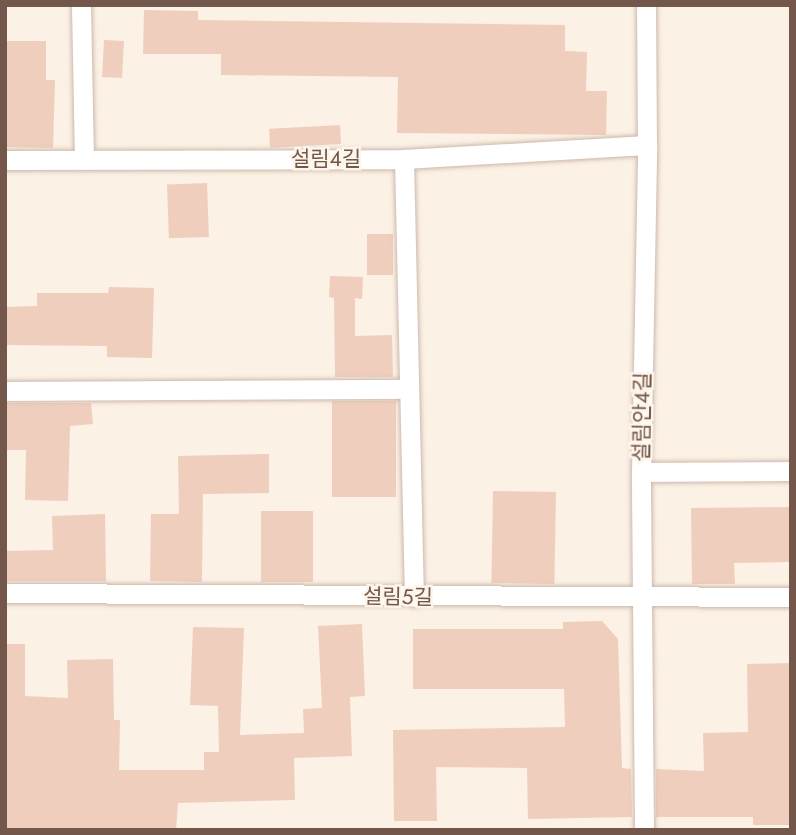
<!DOCTYPE html>
<html>
<head>
<meta charset="utf-8">
<style>
  body { margin:0 }
  #map { position:relative; width:796px; height:835px; overflow:hidden; background:#fbf1e4; font-family:Jost,"Noto Sans KR",sans-serif }
  div>[style] { position:absolute }
  .building>* { inset:0; background:#f0cebd; transform-origin:0 0 }
  .roads { filter:drop-shadow(0 0 2px #ccb8ab) drop-shadow(0 0 2px #ccb8ab) }
  .street>* { height:19px; margin:-9.5px; padding:0 9.5px; transform-origin:9.5px; border-radius:9.5px; background:#fff }
  span { translate:-50% -50%; white-space:nowrap; text-align:center; line-height:1.15; -webkit-text-stroke:5px #fef5ea; paint-order:stroke }
  .street-label { font-size:21px; color:#73574b }
  .frame { position:absolute; inset:0; border:7px solid #73574b; pointer-events:none }
</style>
</head>
<body>
<div id="map">
  <div class="building">
    <i style="clip-path:polygon(144px 10px,198px 11px,198px 20px,565px 25px,565px 51px,587px 52px,586px 91px,607px 91px,606px 135px,397px 133px,398px 77px,221px 75px,221px 54px,143px 54px)"></i>
    <i style="left:104px;top:40px;width:20px;height:37px;rotate:3deg"></i>
    <i style="clip-path:polygon(7px 41px,46px 41px,46px 80px,55px 80px,53px 148px,5px 147px)"></i>
    <i style="left:340px;top:125px;width:19px;height:71px;rotate:87deg"></i>
    <i style="left:207px;top:183px;width:54px;height:40px;rotate:88deg"></i>
    <i style="left:367px;top:234px;width:26px;height:41px"></i>
    <i style="clip-path:polygon(330px 276px,363px 277px,362px 299px,355px 298px,355px 336px,392px 335px,393px 377px,335px 377px,334px 298px,329px 297px)"></i>
    <i style="clip-path:polygon(109px 287px,154px 288px,152px 358px,107px 357px,107px 346px,5px 345px,5px 307px,37px 306px,37px 293px,108px 293px)"></i>
    <i style="left:396px;top:401px;width:96px;height:64px;rotate:90deg"></i>
    <i style="clip-path:polygon(5px 403px,91px 403px,93px 424px,70px 426px,68px 501px,25px 500px,26px 450px,5px 450px)"></i>
    <i style="clip-path:polygon(269px 454px,269px 493px,203px 494px,202px 582px,150px 581px,151px 514px,179px 514px,178px 456px)"></i>
    <i style="left:493px;top:491px;width:63px;height:92px;rotate:1deg"></i>
    <i style="clip-path:polygon(791px 507px,791px 562px,734px 563px,735px 584px,692px 584px,691px 508px)"></i>
    <i style="left:261px;top:511px;width:52px;height:71px"></i>
    <i style="clip-path:polygon(105px 514px,106px 581px,5px 581px,5px 551px,53px 550px,52px 516px)"></i>
    <i style="clip-path:polygon(602px 621px,618px 639px,622px 768px,631px 769px,632px 817px,528px 819px,527px 768px,436px 767px,437px 821px,394px 821px,393px 730px,565px 727px,564px 689px,413px 689px,413px 629px,563px 629px,563px 622px)"></i>
    <i style="clip-path:polygon(362px 624px,365px 696px,350px 697px,352px 756px,294px 758px,295px 800px,178px 803px,176px 830px,5px 829px,5px 644px,25px 644px,25px 696px,68px 698px,67px 660px,113px 659px,114px 720px,120px 720px,119px 770px,204px 770px,204px 752px,219px 752px,218px 706px,190px 705px,193px 627px,244px 628px,240px 735px,304px 733px,303px 709px,322px 708px,318px 626px)"></i>
    <i style="clip-path:polygon(791px 663px,791px 825px,753px 825px,753px 817px,656px 817px,656px 769px,704px 771px,703px 733px,748px 732px,747px 664px)"></i>
  </div>
  <div class="roads">
    <div class="street">
      <i style="left:81px;top:5px;width:153px;rotate:88.9deg"></i>
      <i style="left:404px;top:159px;width:438px;rotate:88.7deg"></i>
      <i style="left:5px;top:160px;width:399px;rotate:-0.1deg"></i>
      <i style="left:404px;top:159px;width:243px;rotate:-3.3deg"></i>
      <i style="left:5px;top:391px;width:403px;rotate:-0.3deg"></i>
      <i style="left:641px;top:472px;width:150px;rotate:-0.4deg"></i>
      <i style="left:5px;top:593px;width:786px;rotate:0.29deg"></i>
      <i style="left:644px;top:830px;width:358px;rotate:-90.5deg"></i>
      <i style="left:641px;top:472px;width:327px;rotate:-88.9deg"></i>
      <i style="left:647px;top:145px;width:140px;rotate:-90.4deg"></i>
    </div>
  </div>
  <div class="street-label">
    <span style="left:326px;top:159px">설림4길</span>
    <span style="left:642px;top:417px;rotate:-89deg">설림안4길</span>
    <span style="left:398px;top:597px;rotate:1deg">설림5길</span>
  </div>
  <div class="frame"></div>
</div>
</body>
</html>
